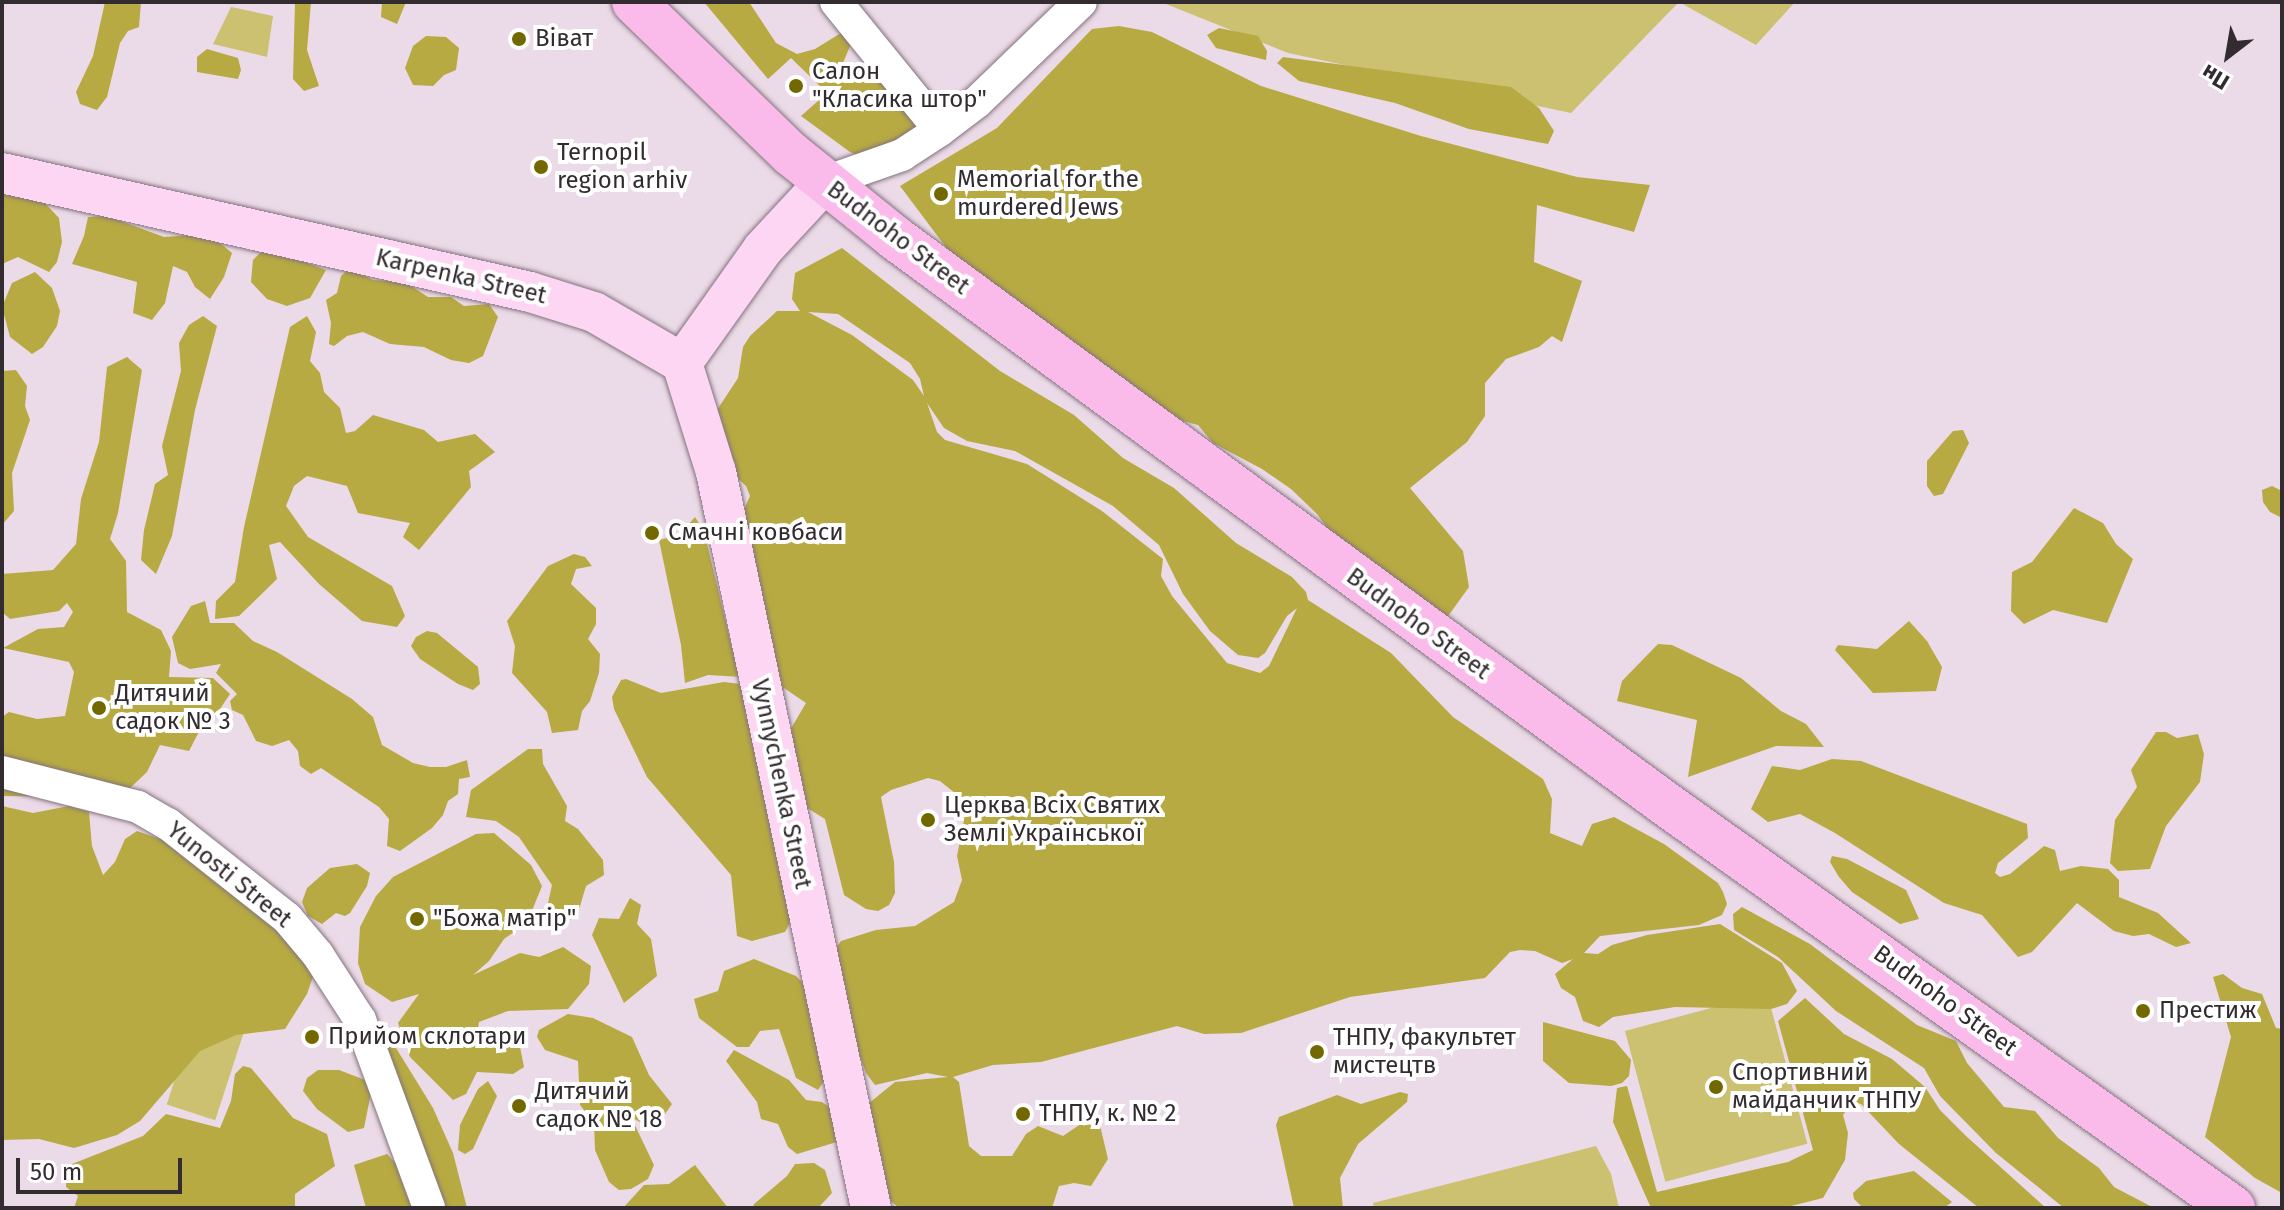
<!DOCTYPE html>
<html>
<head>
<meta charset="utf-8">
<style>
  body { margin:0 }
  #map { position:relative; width:2284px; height:1210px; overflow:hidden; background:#ebdae7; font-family:"Fira Sans",sans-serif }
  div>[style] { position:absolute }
  .green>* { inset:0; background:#cbc171; transform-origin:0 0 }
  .forest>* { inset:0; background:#b7aa42 }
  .roads { filter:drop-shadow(0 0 2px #83737f) drop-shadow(0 0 2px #83737f) }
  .minor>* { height:32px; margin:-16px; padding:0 16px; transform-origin:16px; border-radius:16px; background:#fff }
  .major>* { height:40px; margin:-20px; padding:0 20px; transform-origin:20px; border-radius:20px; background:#fcd6f3 }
  .highway>* { height:44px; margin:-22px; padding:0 22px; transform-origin:22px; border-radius:22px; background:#fabbeb }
  .dots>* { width:22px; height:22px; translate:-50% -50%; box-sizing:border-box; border:4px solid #fff; border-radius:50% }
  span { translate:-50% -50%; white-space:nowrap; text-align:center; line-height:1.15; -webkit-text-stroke:8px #fff; paint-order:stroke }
  .poi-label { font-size:24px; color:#322b30 }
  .left { translate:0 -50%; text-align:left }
  .street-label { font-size:24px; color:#322b30 }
  .frame { position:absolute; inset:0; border:4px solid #322b30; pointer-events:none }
  .north { position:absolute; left:2188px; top:16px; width:80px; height:80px; -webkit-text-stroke:6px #fff; paint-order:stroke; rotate:211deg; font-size:22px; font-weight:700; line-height:32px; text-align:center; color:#322b30 }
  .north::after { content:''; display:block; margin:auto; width:28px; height:36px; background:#322b30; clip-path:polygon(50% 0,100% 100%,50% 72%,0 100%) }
  .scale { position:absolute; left:16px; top:1158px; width:166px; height:36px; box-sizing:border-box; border:4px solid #322b30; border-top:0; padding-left:10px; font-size:24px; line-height:28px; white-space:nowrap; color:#322b30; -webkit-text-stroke:6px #fff; paint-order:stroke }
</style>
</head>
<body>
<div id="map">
  <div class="green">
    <i style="clip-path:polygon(1161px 2px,1795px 2px,1756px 45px,1679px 2px,1571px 113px,1288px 53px)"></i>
    <i style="clip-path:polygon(231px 7px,273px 16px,267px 57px,213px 44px)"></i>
    <i style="left:1767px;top:993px;width:156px;height:147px;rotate:75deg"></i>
    <i style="left:201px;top:999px;width:51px;height:111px;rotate:18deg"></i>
    <i style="clip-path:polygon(1596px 1146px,1611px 1174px,1619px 1208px,1374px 1208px,1373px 1203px)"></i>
  </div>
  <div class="forest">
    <i style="clip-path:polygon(105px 2px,141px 2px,139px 27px,128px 31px,120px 43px,107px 97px,97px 110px,80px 104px,76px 92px,93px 56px)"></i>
    <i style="clip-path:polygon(295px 2px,311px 2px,307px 50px,319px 86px,304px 91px,293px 79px)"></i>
    <i style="clip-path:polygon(382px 2px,406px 2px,397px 24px,381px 17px)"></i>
    <i style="clip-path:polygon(704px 2px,749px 2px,776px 43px,797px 54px,815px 49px,841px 33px,853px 39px,843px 63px,874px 66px,925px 125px,919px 133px,859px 156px,850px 152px,801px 116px,827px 93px,791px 58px,768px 79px)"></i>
    <i style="clip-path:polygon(1119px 26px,1152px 32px,1261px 86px,1421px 136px,1577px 177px,1650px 185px,1634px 232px,1537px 205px,1534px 262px,1582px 281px,1562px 342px,1552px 336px,1539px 347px,1506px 359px,1485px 383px,1485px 416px,1467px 442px,1410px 488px,1463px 551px,1469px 587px,1446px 619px,1345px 552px,1317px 514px,1291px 489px,1262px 469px,1213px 443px,1198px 425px,1156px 414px,948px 250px,900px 186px,997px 128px,1092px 29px)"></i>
    <i style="clip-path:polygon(1219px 28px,1258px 36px,1267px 51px,1266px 60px,1216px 48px,1207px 35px)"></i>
    <i style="clip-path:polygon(426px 36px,446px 37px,459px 48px,456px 70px,444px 75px,433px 86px,413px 85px,405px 68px,413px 46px)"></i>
    <i style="clip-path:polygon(207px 49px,238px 58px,241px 70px,238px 79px,197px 72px,197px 57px)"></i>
    <i style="clip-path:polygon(1283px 57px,1511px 87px,1539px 108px,1554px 131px,1548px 144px,1469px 129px,1395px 103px,1299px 81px,1277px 63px)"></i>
    <i style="clip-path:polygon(2px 192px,41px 199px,59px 218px,62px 242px,57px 262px,49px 272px,18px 257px,2px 264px)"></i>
    <i style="clip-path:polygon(107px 216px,164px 237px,209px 234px,232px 253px,224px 277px,210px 299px,195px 287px,187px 272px,173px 266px,165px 303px,152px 320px,133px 313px,137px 282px,72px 264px,84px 236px,88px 217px)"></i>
    <i style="clip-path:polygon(evenodd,842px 248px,1000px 371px,1074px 415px,1123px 458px,1174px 488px,1236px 543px,1292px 577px,1306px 592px,1308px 600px,1391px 653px,1453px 717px,1543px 779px,1552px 799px,1550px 833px,1582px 846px,1592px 824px,1614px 817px,1664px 844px,1718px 883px,1723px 892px,1727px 904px,1722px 915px,1699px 925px,1600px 936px,1584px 953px,1598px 954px,1612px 945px,1647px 935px,1720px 924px,1782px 963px,1797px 991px,1787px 1004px,1771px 1009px,1675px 1007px,1613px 1017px,1599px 1027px,1583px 1021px,1575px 997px,1561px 988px,1555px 974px,1573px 959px,1562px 963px,1535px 951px,1520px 950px,1510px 952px,1485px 978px,1350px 997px,1241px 1033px,1204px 1034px,1177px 1026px,1041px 1062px,993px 1065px,953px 1077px,959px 1082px,969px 1146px,981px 1156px,1012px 1156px,1026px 1134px,1038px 1126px,1063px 1136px,1097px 1113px,1108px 1159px,1091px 1186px,1074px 1183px,1059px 1186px,1052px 1208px,899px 1208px,886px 1197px,868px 1104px,895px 1082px,948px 1077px,927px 1073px,875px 1085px,866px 1073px,844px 1013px,834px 951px,841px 941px,876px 930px,915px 926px,954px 902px,962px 880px,957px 856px,966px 810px,961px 798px,940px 781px,928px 778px,891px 790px,881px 797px,894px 862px,895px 893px,889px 905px,878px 911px,866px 909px,844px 895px,825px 819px,799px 803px,786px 737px,806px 703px,784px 688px,781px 692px,734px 532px,750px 496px,746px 486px,725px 466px,715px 413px,738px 378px,743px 347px,750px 336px,777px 311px,800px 311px,792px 299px,795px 273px,842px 248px,808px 312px,838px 314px,910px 363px,920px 379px,924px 396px,913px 380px,852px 335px,808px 312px,842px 248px,927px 403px,944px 428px,967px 441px,1015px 451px,1113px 506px,1159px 545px,1183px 594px,1210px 631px,1238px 655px,1258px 658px,1265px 653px,1287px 616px,1297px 608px,1269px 666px,1260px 673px,1227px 663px,1172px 596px,1161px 576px,1163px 559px,1102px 511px,1027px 464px,945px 440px,937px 432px,927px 403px)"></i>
    <i style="clip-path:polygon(261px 252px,281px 253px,326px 270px,310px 298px,287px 306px,267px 299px,251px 282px,253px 260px)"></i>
    <i style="clip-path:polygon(350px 268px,373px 280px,405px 282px,428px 297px,451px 297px,464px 306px,489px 304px,498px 317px,483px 356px,469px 363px,451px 360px,424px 347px,390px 344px,363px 332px,347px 336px,334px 346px,329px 344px,331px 323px,326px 300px,337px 293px,341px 276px)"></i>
    <i style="clip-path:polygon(35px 272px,52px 288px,60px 311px,57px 326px,43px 347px,32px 354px,10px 337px,2px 307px,12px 283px)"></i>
    <i style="clip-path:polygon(203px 316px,217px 326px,195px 410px,172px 536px,156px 574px,141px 560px,144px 530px,155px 484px,168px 475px,162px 446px,181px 371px,179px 343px,189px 325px)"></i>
    <i style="clip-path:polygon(307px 316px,316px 332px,310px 361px,320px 373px,324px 392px,340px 408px,346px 433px,355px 431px,373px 415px,424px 430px,438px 442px,475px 434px,495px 452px,469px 471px,471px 487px,419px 550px,403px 537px,410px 523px,358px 513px,347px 486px,307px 476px,294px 486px,286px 506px,308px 537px,392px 586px,405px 616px,397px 627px,362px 621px,319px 584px,280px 542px,269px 545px,277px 579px,239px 616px,215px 619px,216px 601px,235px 582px,244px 527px,290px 327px)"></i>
    <i style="clip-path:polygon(127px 357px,142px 370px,118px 513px,110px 539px,126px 561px,127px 612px,161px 630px,171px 651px,169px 677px,213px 678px,230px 694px,214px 718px,204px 722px,189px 751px,160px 745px,147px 772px,128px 790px,92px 778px,70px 797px,2px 796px,2px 717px,9px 712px,37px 719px,65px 716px,74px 672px,69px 662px,3px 648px,38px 629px,64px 627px,73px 612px,67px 603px,59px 611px,10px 619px,2px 612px,2px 574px,53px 570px,76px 544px,81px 499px,99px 442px,107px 367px)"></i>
    <i style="clip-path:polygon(16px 370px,27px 386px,25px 406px,30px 420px,12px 473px,14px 511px,2px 525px,2px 371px)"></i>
    <i style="clip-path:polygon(1963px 430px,1969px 443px,1943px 494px,1934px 496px,1927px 486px,1927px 461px,1953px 431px)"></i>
    <i style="clip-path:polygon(2272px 486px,2282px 491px,2282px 518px,2270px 512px,2263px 502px,2262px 490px)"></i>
    <i style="clip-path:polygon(2074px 508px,2103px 523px,2116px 544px,2133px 559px,2107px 623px,2053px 610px,2024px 624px,2011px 611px,2012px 572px,2032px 562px)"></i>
    <i style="clip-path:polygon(695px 517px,704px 531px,732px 648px,743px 677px,708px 675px,685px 683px,681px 645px,659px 540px,679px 535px)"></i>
    <i style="clip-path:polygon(574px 554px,585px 557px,592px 566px,576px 569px,571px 584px,596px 608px,596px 624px,588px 639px,600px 654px,599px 673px,590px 701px,582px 711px,578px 730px,552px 733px,547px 712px,512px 673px,515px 646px,507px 621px,548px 566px)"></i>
    <i style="clip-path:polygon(205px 601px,210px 623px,234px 623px,253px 641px,277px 652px,352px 699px,373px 717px,382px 745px,413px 763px,430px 767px,446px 767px,467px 760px,470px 777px,459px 779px,458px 794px,448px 801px,443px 815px,432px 828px,400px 851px,387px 846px,389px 819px,379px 807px,321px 768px,311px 774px,300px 766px,298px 751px,289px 740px,272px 746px,256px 741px,243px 715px,232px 710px,230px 701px,237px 694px,216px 673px,221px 664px,190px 669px,178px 663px,172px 637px,191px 606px)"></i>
    <i style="clip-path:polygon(1909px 621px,1927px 641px,1942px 667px,1936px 691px,1873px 693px,1835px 650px,1838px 645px,1877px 649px)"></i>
    <i style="clip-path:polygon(427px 631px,437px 633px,478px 667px,480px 684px,473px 690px,458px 684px,420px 659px,411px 646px,416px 637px)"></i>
    <i style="clip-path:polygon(1658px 644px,1672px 645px,1741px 678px,1781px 711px,1806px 724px,1824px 747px,1776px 746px,1688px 777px,1697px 720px,1617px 701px,1622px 681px)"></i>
    <i style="clip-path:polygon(626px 679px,661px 693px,724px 682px,741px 684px,791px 921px,785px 932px,752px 941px,737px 936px,731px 875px,647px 777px,614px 709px,612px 697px,621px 680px)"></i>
    <i style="clip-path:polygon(2156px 732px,2166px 732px,2177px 738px,2198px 734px,2204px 754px,2200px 782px,2166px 826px,2150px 869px,2118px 871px,2110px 863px,2115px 820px,2137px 787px,2131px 770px)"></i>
    <i style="clip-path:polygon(528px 749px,542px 749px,543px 764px,567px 806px,565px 821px,578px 829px,603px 860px,604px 875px,586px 886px,580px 906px,571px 920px,556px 917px,548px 903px,552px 885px,519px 837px,496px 821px,466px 817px,471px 790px)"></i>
    <i style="clip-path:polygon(1832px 759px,1861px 761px,2027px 824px,2028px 838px,1998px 863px,1995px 873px,2000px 877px,2010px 874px,2044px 846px,2055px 850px,2060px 871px,2081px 866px,2108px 869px,2119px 880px,2119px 897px,2158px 913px,2191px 943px,2176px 947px,2149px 934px,2133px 936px,2114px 931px,2077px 903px,2032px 952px,2018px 957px,1982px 915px,1944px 903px,1835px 833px,1800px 814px,1768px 822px,1751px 809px,1772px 766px,1800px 770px)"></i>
    <i style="clip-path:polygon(2px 806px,33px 813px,69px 806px,89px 812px,92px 846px,103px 875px,115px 862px,125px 839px,137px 831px,163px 840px,233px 878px,314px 974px,307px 994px,285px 1029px,236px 1035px,200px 1051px,140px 1121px,117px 1135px,74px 1148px,39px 1139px,2px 1140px)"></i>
    <i style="clip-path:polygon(494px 833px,531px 865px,542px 886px,527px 923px,504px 939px,489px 961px,473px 975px,520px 953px,539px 957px,563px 947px,591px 966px,589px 984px,568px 1009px,508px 1011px,479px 1022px,478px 1028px,518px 1037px,524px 1067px,513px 1074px,477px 1072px,466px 1094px,453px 1100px,410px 1057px,398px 1023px,419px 994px,392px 1002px,365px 984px,358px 963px,360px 927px,376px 896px,393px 877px,476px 834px)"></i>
    <i style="clip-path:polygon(1832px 856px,1847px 859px,1906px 890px,1919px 919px,1900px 924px,1852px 892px,1839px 877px,1830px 862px)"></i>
    <i style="clip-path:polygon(357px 864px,370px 873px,367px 886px,350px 913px,345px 916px,336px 913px,322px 924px,308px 916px,302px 902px,307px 888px,330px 868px)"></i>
    <i style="clip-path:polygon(630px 898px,641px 905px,637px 924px,651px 939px,657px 976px,624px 1003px,592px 935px,599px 918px,619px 919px)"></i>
    <i style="clip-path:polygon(1742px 907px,1810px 944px,1917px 1025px,1956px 1041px,1967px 1063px,2004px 1107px,2035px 1111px,2058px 1138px,2099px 1168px,2114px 1187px,2154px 1208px,2064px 1208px,1996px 1153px,1940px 1096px,1924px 1068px,1836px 1011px,1778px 957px,1734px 930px,1733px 914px)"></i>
    <i style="clip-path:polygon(754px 959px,796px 976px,807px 987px,829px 1074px,818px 1090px,796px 1078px,779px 1029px,760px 1031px,749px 1047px,737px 1047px,699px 1018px,694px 999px,718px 991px,724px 971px)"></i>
    <i style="clip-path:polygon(2223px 974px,2242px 988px,2262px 994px,2276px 1028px,2282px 1029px,2282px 1193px,2255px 1178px,2205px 1137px,2231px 1037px,2213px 977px)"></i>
    <i style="clip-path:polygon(1805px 998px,1844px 1034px,1892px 1059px,1925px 1087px,1940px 1110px,1966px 1136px,2046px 1208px,1979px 1208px,1899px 1144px,1861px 1104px,1853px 1102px,1843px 1115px,1848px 1133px,1845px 1160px,1823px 1198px,1783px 1208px,1651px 1208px,1613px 1122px,1617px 1088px,1627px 1086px,1657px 1192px,1788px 1162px,1813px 1150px,1778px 1021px)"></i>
    <i style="clip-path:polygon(568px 1014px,593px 1018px,632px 1037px,649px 1075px,672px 1104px,654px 1130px,631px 1117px,654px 1165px,648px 1179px,631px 1189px,619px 1190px,609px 1182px,595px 1150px,594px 1123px,580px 1105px,578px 1061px,545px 1050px,537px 1037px,539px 1030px)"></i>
    <i style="clip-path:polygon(380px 1022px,433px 1108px,453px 1153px,467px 1208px,438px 1208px,374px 1023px)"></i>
    <i style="clip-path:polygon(1543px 1022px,1615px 1041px,1631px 1060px,1629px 1076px,1622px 1083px,1611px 1086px,1569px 1083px,1543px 1061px)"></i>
    <i style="clip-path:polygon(734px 1050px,789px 1080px,806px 1100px,822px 1102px,843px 1116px,840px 1141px,797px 1154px,788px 1147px,778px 1124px,761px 1119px,757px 1102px,726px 1061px)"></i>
    <i style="clip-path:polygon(243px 1066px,251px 1068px,293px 1118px,327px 1134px,335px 1166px,295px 1194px,295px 1208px,74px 1208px,78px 1196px,66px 1187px,67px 1166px,143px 1136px,166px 1114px,220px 1128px,231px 1101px,235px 1074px)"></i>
    <i style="clip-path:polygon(318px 1070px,339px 1070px,373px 1083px,364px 1128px,348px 1132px,317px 1109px,303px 1091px,307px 1078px)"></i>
    <i style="clip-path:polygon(488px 1081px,497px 1096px,473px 1149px,465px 1154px,458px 1150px,460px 1125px,478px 1089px)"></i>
    <i style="clip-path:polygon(1400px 1092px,1408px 1094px,1407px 1102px,1358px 1144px,1340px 1178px,1343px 1208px,1294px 1208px,1276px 1125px,1279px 1117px,1337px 1095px,1361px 1104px)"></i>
    <i style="clip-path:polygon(387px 1154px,402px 1170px,414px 1208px,366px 1208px,354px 1165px)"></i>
    <i style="clip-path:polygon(814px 1163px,825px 1170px,832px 1193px,818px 1208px,756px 1208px,753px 1205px,787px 1176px,795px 1164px)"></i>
    <i style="clip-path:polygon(695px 1165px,728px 1208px,623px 1208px,644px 1185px,669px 1184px)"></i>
    <i style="clip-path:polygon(1914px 1171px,1952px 1202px,1944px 1208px,1863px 1208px,1854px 1199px,1853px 1193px,1866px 1181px)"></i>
  </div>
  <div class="roads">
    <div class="minor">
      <i style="left:836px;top:2px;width:165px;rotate:50.9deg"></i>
      <i style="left:825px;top:182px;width:82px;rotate:-19.3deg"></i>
      <i style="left:902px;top:155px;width:45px;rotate:-33.3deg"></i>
      <i style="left:940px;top:130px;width:46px;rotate:-37.1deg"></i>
      <i style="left:977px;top:102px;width:144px;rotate:-43.9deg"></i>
      <i style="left:2px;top:772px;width:140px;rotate:14.4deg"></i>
      <i style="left:138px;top:807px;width:34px;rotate:30deg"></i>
      <i style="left:168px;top:824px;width:152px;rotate:38.3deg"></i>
      <i style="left:287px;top:918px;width:48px;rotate:50deg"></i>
      <i style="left:318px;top:955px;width:77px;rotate:57.1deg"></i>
      <i style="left:360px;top:1020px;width:200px;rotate:69.8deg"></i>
    </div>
    <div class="major">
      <i style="left:2px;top:173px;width:541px;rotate:12.7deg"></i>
      <i style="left:530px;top:292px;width:67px;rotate:17.4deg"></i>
      <i style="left:594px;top:312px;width:102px;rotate:30.1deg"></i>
      <i style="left:682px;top:363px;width:114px;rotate:72.7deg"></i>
      <i style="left:716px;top:472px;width:752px;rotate:78.11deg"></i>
      <i style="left:682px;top:363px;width:140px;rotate:-54.6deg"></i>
      <i style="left:763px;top:249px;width:91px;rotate:-47.2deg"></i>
    </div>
    <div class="highway">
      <i style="left:634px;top:2px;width:219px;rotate:44.1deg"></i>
      <i style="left:791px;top:154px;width:134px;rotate:38.9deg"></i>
      <i style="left:895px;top:238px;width:953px;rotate:36.29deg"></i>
      <i style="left:1663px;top:802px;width:700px;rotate:35.46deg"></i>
    </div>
  </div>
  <div class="dots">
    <i style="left:519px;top:39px;background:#736800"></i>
    <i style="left:796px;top:86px;background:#736800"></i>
    <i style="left:541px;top:167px;background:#736800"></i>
    <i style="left:941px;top:194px;background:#736800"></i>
    <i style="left:652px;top:533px;background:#736800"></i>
    <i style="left:99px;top:708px;background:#736800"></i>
    <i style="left:928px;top:820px;background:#736800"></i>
    <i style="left:417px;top:919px;background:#736800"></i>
    <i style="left:2143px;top:1011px;background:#736800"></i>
    <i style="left:312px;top:1037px;background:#736800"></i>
    <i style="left:1317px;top:1052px;background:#736800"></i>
    <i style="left:1716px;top:1087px;background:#736800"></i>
    <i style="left:519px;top:1106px;background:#736800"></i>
    <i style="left:1023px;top:1114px;background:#736800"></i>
  </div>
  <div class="poi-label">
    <span class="left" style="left:535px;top:39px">Віват</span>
    <span class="left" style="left:812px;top:86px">Салон<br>"Класика штор"</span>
    <span class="left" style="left:557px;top:167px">Ternopil<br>region arhiv</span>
    <span class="left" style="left:957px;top:194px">Memorial for the<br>murdered Jews</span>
    <span class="left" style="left:668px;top:533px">Смачні ковбаси</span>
    <span class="left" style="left:115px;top:708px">Дитячий<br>садок № 3</span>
    <span class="left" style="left:944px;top:820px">Церква Всіх Святих<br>Землі Української</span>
    <span class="left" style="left:433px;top:919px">"Божа матір"</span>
    <span class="left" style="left:2159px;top:1011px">Престиж</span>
    <span class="left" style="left:328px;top:1037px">Прийом склотари</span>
    <span class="left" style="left:1333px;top:1052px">ТНПУ, факультет<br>мистецтв</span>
    <span class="left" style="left:1732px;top:1087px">Спортивний<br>майданчик ТНПУ</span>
    <span class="left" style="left:535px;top:1106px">Дитячий<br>садок № 18</span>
    <span class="left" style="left:1039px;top:1114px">ТНПУ, к. № 2</span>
  </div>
  <div class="street-label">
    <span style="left:898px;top:238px;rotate:37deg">Budnoho Street</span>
    <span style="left:461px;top:277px;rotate:13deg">Karpenka Street</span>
    <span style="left:1418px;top:624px;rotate:36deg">Budnoho Street</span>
    <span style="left:781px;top:784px;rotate:78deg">Vynnychenka Street</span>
    <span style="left:229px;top:875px;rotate:39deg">Yunosti Street</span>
    <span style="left:1945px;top:1001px;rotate:36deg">Budnoho Street</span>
  </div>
  <div class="frame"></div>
  <div class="north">Пн</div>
  <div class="scale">50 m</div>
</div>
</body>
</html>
